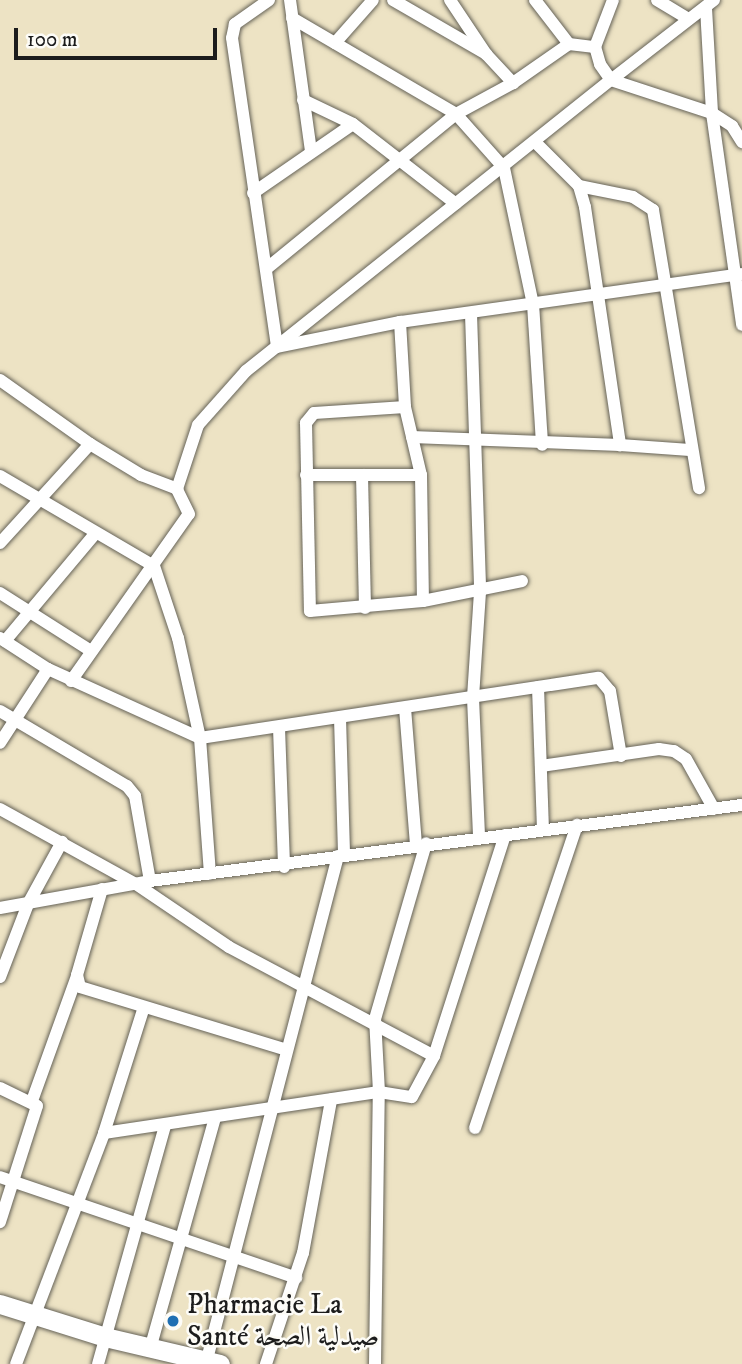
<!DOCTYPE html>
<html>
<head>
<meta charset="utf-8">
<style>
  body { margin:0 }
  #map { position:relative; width:742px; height:1364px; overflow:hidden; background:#ede3c4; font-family:"IM FELL DW Pica",Amiri,serif }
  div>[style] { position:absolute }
  .roads { filter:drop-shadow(0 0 2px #656257) drop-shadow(0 0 2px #656257) }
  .street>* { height:12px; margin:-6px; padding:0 6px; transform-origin:6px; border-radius:6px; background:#fff }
  .secondary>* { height:19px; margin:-9.5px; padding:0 9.5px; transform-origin:9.5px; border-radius:9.5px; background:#fff }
  .dots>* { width:19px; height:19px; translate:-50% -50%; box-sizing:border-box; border:4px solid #fdfcf7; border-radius:50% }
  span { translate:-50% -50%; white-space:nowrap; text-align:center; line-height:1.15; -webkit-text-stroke:5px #fdfcf7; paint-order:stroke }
  .poi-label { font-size:28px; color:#1c1c1c }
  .left { translate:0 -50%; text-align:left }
  .scale { position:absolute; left:14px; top:28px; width:203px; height:32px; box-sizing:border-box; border:4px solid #1c1c1c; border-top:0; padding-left:9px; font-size:21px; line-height:24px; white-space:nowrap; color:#1c1c1c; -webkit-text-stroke:5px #fdfcf7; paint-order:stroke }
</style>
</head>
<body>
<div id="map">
  <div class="roads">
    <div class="street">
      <i style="left:269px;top:0;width:42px;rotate:144.8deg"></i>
      <i style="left:235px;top:24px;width:14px;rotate:102deg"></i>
      <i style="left:232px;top:38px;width:312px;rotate:81.7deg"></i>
      <i style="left:277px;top:347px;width:126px;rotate:-11.5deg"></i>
      <i style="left:400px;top:322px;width:345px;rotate:-8deg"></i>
      <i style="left:290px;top:0;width:153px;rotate:82.1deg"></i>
      <i style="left:393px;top:0;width:108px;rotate:30.1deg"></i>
      <i style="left:450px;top:0;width:65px;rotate:56.3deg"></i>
      <i style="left:486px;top:54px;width:40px;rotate:47deg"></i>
      <i style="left:535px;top:0;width:56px;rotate:52.3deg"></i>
      <i style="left:569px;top:44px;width:26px;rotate:7deg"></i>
      <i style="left:657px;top:0;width:37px;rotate:31deg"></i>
      <i style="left:714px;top:0;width:130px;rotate:142.2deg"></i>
      <i style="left:611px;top:80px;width:106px;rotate:18.1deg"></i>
      <i style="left:712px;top:113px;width:24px;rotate:33deg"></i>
      <i style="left:732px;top:126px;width:19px;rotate:58deg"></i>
      <i style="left:706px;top:8px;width:105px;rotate:86.7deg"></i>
      <i style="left:712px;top:113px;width:214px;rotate:81.9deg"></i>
      <i style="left:292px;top:18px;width:190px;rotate:30.3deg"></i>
      <i style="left:456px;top:114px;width:72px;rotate:48.4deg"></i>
      <i style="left:504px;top:168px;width:139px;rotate:78deg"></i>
      <i style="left:533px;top:304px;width:141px;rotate:86.3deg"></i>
      <i style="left:335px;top:43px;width:57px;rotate:-48.5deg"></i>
      <i style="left:303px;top:100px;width:55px;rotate:25.6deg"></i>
      <i style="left:535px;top:142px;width:62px;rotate:45deg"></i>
      <i style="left:579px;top:186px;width:22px;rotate:74deg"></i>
      <i style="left:585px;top:207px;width:241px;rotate:81.6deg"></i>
      <i style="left:620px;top:445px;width:70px;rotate:4.1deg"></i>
      <i style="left:579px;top:186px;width:55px;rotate:11.5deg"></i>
      <i style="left:633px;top:197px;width:24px;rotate:33deg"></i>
      <i style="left:653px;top:210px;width:282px;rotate:80.6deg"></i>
      <i style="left:253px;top:193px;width:121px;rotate:-34.6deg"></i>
      <i style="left:353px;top:124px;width:130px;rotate:37.8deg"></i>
      <i style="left:266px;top:269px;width:245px;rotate:-39.2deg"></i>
      <i style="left:456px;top:114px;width:65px;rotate:-28.5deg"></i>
      <i style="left:513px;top:83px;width:68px;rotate:-34.9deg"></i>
      <i style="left:471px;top:314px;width:278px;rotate:88.1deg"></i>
      <i style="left:480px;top:592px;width:106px;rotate:93.8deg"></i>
      <i style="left:473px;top:698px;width:140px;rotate:87.5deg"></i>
      <i style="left:400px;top:322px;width:85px;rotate:86.6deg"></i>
      <i style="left:405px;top:407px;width:70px;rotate:76.8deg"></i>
      <i style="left:421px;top:475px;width:126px;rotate:89.1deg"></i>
      <i style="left:0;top:380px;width:110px;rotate:35.4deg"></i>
      <i style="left:90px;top:444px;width:60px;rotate:31.3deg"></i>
      <i style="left:141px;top:475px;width:39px;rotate:21deg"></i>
      <i style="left:405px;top:407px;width:91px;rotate:176.2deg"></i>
      <i style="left:314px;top:413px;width:13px;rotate:129deg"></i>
      <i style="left:306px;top:423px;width:188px;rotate:88.8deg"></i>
      <i style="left:310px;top:611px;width:113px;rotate:-5.1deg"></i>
      <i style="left:423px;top:601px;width:101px;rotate:-11.4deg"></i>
      <i style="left:412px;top:437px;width:208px;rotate:2.2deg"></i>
      <i style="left:306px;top:475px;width:115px"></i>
      <i style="left:362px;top:475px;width:133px;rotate:88.7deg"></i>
      <i style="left:0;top:476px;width:178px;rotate:30.3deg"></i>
      <i style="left:154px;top:566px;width:76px;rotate:71.6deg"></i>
      <i style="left:178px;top:638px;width:102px;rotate:77.6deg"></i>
      <i style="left:200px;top:738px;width:136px;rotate:85.8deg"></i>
      <i style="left:0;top:543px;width:134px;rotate:-47.7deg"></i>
      <i style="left:0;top:593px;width:108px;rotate:32.5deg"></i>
      <i style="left:0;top:638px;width:57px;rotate:32.9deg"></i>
      <i style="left:48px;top:669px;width:88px;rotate:123deg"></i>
      <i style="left:5px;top:641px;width:138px;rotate:-50deg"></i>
      <i style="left:48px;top:669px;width:167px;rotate:24.4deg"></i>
      <i style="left:200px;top:738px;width:403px;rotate:-8.6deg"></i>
      <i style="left:599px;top:678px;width:17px;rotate:50deg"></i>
      <i style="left:610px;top:691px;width:66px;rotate:80.4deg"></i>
      <i style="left:71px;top:681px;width:204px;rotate:-54.8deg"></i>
      <i style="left:189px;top:514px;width:28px;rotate:-116deg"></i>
      <i style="left:177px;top:489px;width:67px;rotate:-71.8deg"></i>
      <i style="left:198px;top:425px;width:72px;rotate:-48.4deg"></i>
      <i style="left:246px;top:371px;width:467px;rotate:-38.6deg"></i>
      <i style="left:611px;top:80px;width:19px;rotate:-125deg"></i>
      <i style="left:600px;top:64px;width:18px;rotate:-106deg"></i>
      <i style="left:595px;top:47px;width:50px;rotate:-69deg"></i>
      <i style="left:538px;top:687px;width:143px;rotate:88deg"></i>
      <i style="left:405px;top:708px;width:137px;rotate:85.4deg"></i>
      <i style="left:0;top:711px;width:147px;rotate:30.6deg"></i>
      <i style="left:127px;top:786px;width:13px;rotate:51deg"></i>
      <i style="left:135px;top:796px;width:86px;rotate:80deg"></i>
      <i style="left:340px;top:718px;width:137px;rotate:88.3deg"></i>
      <i style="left:279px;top:728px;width:139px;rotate:87.9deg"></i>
      <i style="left:541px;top:766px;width:119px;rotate:-8.2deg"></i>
      <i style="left:659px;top:749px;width:15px;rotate:8deg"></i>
      <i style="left:674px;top:751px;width:14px;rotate:34deg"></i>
      <i style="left:686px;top:759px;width:57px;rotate:60.8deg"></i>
      <i style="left:0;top:809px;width:155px;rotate:28.9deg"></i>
      <i style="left:136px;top:884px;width:112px;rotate:34.1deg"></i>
      <i style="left:229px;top:947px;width:232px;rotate:28deg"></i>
      <i style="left:102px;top:889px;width:90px;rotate:106.2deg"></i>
      <i style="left:77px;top:975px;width:12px;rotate:76deg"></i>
      <i style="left:80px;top:987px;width:213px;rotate:16.9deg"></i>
      <i style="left:0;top:908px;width:152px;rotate:-10.2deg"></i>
      <i style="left:150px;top:881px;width:597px;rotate:-7.32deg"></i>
      <i style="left:0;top:977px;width:78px;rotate:-69deg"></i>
      <i style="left:28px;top:904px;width:71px;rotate:-61.3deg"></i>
      <i style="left:0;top:1088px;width:41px;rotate:25.9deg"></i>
      <i style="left:37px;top:1106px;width:122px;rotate:107.7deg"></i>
      <i style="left:32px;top:1101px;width:133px;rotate:-70.2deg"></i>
      <i style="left:475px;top:1128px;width:320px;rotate:-71.4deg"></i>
      <i style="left:104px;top:1133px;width:278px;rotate:-8.5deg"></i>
      <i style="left:379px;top:1092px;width:33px;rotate:9deg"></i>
      <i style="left:412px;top:1097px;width:47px;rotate:-61.8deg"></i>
      <i style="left:434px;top:1056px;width:232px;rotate:-72.2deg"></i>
      <i style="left:0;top:1177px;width:313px;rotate:18.8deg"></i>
      <i style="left:150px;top:1349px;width:240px;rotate:-74.3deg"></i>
      <i style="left:206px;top:1363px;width:524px;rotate:-75.41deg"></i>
      <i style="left:16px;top:1364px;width:247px;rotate:-69.1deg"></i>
      <i style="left:104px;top:1133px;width:132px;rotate:-72.4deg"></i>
      <i style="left:98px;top:1364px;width:248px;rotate:-74.3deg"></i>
      <i style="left:266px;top:1364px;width:117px;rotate:-71.6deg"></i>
      <i style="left:303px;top:1253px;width:156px;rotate:-79.6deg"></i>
      <i style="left:375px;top:1364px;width:272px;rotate:-89.2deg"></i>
      <i style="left:379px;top:1092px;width:73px;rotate:-93.1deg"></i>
      <i style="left:375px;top:1019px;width:183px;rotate:-73.8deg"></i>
    </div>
    <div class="secondary">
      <i style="left:0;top:1304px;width:110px;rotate:17.4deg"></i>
      <i style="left:105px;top:1337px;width:118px;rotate:13.2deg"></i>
    </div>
  </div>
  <div class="dots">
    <i style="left:173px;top:1321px;background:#1f6fb2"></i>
  </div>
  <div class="poi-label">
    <span class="left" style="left:187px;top:1321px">Pharmacie La<br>Santé صيدلية الصحة</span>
  </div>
  <div class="scale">100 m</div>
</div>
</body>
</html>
